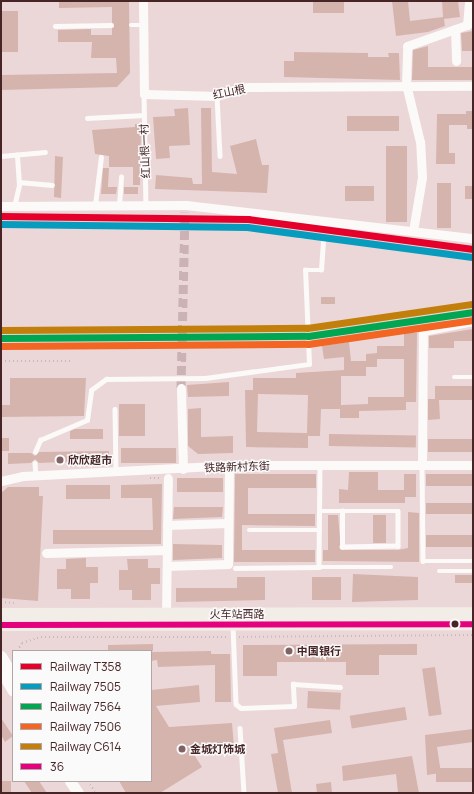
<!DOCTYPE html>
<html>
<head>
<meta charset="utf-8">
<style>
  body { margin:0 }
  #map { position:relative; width:474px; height:794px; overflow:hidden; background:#ecd7d8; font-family:Manrope,"Noto Sans SC",sans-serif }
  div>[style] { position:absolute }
  .building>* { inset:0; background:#d5b4ae; transform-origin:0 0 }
  .minor-tunnel>* { height:9px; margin-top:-4.5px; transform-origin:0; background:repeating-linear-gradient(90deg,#cbb3b5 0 9px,transparent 0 13.5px) }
  .path>* { height:1.5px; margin-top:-0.75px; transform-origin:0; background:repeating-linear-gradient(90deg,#c6bbbb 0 1px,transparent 0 4px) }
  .service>* { height:4.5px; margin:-2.25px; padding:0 2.25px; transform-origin:2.25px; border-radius:2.25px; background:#fcf9f9 }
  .minor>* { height:9px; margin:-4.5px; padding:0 4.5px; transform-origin:4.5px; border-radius:4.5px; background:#fcf9f9 }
  .tertiary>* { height:11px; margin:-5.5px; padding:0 5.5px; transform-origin:5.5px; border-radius:5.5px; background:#fcf9f9 }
  .secondary>* { height:12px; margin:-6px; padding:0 6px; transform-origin:6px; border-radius:6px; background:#f3ede7 }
  .bus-1>* { height:6px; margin:-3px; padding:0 3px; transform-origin:3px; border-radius:3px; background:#e5007d }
  .rail-1>* { height:7px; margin:-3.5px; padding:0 3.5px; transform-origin:3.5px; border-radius:3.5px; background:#e4002b }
  .rail-2>* { height:7px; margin:-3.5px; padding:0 3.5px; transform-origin:3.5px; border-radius:3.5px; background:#079cbd }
  .rail-3>* { height:7px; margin:-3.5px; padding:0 3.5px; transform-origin:3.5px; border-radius:3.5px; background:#00a651 }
  .rail-4>* { height:7px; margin:-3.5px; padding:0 3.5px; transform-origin:3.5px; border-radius:3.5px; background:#f26522 }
  .rail-5>* { height:7px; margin:-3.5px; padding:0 3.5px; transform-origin:3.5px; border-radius:3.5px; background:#c27f0c }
  .dots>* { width:11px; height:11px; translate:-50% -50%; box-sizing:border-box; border:2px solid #fafafa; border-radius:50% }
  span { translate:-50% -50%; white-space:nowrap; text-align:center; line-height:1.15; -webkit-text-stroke:3px #fafafa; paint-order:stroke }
  .street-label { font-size:11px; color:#472527 }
  .poi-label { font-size:11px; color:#472527; font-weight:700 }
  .left { translate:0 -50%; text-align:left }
  .frame { position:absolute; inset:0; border:2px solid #472527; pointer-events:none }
  .legend { position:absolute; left:12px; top:650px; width:140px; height:132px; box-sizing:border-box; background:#fafafa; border:1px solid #b2a5a6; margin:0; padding:5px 7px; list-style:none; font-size:12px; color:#472527 }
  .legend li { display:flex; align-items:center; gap:8px; height:20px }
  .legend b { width:20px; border:1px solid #b2a5a6 }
</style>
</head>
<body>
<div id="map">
  <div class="building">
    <i style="clip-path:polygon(59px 1px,129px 1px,130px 73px,117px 87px,1px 90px,1px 75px,117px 73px,116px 58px,91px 58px,92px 42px,58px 42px,58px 30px,91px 29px,91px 35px,112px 35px,112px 7px,59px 8px)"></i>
    <i style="left:313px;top:1px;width:31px;height:12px"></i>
    <i style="clip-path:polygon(392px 1px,408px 1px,410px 21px,443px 17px,442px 1px,458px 1px,460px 17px,444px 19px,445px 26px,428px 32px,396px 36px)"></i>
    <i style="left:1px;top:11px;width:17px;height:41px"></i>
    <i style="clip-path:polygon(473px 31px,473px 51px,462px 51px,461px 33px)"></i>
    <i style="clip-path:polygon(428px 46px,428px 67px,473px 67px,473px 80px,412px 80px,413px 50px)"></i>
    <i style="clip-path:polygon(294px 52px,368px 53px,368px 57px,389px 57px,388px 53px,399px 53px,400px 80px,284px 77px,284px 61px,294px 61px)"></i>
    <i style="clip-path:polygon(188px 108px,190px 145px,169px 146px,170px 158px,156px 159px,153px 117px,175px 116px,174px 109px)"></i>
    <i style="clip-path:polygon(201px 108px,211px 108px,212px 172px,237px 174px,230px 146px,256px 139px,262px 165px,269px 165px,267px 193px,155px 189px,156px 175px,192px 178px,193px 184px,202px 184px)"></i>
    <i style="clip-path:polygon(466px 111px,473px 111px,473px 129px,467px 129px,467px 125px,449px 125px,449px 153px,455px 153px,455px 164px,436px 164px,437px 114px,466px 114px)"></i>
    <i style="left:347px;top:116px;width:52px;height:15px"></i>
    <i style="clip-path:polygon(135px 124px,141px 124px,140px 185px,133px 185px,133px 167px,109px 167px,109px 156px,95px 154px,92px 130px,135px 127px)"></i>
    <i style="left:386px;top:146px;width:21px;height:76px"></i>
    <i style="clip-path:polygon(55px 156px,63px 157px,61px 198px,54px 197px)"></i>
    <i style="clip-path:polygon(103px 168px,109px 168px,108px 187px,117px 187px,116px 194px,101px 194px)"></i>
    <i style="left:437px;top:183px;width:14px;height:45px"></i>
    <i style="left:345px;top:186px;width:29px;height:15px"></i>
    <i style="left:465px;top:186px;width:8px;height:13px"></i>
    <i style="left:124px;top:187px;width:14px;height:7px"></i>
    <i style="left:321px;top:297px;width:14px;height:7px"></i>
    <i style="clip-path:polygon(473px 329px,473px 341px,454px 341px,454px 348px,429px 348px,429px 336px)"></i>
    <i style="clip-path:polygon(evenodd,404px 333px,417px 333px,416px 402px,406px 402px,406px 410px,359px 411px,359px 418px,340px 418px,340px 409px,321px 409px,320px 436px,308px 436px,308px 448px,246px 447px,245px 390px,253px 390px,253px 378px,296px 378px,296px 373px,344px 370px,344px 357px,324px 359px,322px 346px,349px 342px,351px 361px,366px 361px,366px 354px,377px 353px,377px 346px,404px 346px,404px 333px,377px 359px,404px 359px,404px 397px,368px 397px,368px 404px,341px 405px,341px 376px,366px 376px,366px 367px,377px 367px,377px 359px,404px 333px,258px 394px,308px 395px,307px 433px,257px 432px,258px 394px)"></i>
    <i style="clip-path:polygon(10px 378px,86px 378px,84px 416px,1px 417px,1px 405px,10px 405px)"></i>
    <i style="clip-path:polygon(229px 382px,229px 396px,188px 397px,187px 385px)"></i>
    <i style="clip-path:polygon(435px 386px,473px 386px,473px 400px,439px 400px,440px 419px,428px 420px,428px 399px,435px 399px)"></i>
    <i style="left:119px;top:404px;width:26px;height:32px"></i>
    <i style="clip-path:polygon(201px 408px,201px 437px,233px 436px,233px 453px,198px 454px,188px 446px,188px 409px)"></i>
    <i style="clip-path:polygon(75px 429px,103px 429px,103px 439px,70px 439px,70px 431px)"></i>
    <i style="left:329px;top:434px;width:87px;height:12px;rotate:1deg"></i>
    <i style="left:1px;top:438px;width:8px;height:13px"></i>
    <i style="left:473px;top:439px;width:13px;height:45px;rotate:90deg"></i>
    <i style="left:121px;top:448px;width:55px;height:15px"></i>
    <i style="clip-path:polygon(109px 451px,109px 458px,85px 461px,39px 463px,35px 459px,31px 463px,8px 464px,8px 453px,31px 453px,35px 456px,39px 452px)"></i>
    <i style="clip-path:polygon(349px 472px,378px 472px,378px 490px,404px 490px,404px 474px,416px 474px,416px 497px,405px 497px,405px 503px,339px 503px,339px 489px,348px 490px)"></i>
    <i style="clip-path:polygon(235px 474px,316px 474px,316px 488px,248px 488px,248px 514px,315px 514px,315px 526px,242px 525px,242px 550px,315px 550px,315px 562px,234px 562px)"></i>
    <i style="left:473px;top:474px;width:12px;height:47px;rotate:90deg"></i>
    <i style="left:223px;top:478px;width:14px;height:46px;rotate:90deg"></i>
    <i style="clip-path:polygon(162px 484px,161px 544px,53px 544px,53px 530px,153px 530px,152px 498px,121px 498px,121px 485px)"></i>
    <i style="left:110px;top:485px;width:14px;height:44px;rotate:90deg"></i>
    <i style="clip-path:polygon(8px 487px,39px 487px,39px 496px,43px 496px,38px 601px,1px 598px,1px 493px)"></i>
    <i style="left:473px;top:503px;width:11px;height:47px;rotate:90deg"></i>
    <i style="clip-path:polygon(174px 507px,223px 507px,222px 517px,173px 519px)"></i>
    <i style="clip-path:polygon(408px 512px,419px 513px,419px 562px,323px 561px,323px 550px,328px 550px,328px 515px,338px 515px,341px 550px,398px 550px,408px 548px)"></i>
    <i style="left:373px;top:515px;width:13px;height:28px"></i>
    <i style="left:473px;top:535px;width:12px;height:47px;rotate:90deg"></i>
    <i style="clip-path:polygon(173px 544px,222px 545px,222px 558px,173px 560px)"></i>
    <i style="clip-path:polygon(86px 558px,86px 567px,98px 567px,98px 583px,90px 583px,90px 599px,71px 599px,71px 589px,57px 589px,57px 569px,66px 569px,66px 559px)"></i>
    <i style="clip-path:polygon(127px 559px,148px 559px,148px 568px,160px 568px,160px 584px,151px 584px,151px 600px,132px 600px,132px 590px,119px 590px,119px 570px,128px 570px)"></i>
    <i style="clip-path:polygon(353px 574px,418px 577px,418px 600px,352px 602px)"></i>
    <i style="left:455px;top:575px;width:18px;height:8px"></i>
    <i style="clip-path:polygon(237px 577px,265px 577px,265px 600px,176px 602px,176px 588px,237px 588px)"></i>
    <i style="left:312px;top:577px;width:29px;height:23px"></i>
    <i style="clip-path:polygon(153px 644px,153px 651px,108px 651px,108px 645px)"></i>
    <i style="clip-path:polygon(417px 644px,417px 655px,379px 655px,379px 675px,346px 675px,346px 662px,277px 662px,277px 676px,243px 676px,243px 645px)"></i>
    <i style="clip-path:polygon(211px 651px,211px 654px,230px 654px,231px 702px,215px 702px,215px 665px,158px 667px,157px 660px,151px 661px,151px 652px)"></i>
    <i style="left:435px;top:667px;width:48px;height:13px;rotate:82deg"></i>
    <i style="clip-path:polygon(199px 685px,200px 702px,156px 706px,169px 727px,232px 723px,234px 747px,191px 750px,202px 767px,160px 793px,126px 793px,119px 781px,151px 781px,151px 690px)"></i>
    <i style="left:308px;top:691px;width:33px;height:17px;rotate:3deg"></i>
    <i style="left:405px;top:707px;width:13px;height:56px;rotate:81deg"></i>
    <i style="clip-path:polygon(1px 718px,13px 736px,5px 742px,1px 735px)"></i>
    <i style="clip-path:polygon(330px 720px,332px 733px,283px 740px,292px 793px,278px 793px,271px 754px,278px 753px,274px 728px)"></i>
    <i style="clip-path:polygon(473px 729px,473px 742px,437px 747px,441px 773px,427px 775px,425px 735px)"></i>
    <i style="clip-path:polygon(412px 756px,419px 793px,398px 793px,396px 774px,343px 781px,342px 766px)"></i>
    <i style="left:473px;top:768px;width:14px;height:37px;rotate:90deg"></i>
    <i style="left:1px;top:781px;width:10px;height:12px"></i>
    <i style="clip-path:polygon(24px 781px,39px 781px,47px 793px,32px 793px)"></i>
    <i style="clip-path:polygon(331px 782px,332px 793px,317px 793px,316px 784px)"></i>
  </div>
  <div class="minor-tunnel">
    <i style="left:181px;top:388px;width:176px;rotate:-88.7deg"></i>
  </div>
  <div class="path">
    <i style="left:1px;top:361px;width:71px"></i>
    <i style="left:150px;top:478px;width:10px"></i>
    <i style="left:1px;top:602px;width:14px;rotate:4deg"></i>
    <i style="left:239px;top:637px;width:234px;rotate:-0.5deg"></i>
    <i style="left:17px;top:651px;width:9px;rotate:-58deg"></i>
    <i style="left:22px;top:643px;width:20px;rotate:-18deg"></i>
    <i style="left:41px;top:637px;width:187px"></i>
    <i style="left:88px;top:781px;width:14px;rotate:56deg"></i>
  </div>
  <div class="service">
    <i style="left:131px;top:25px;width:12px"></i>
    <i style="left:55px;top:26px;width:56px;rotate:-1deg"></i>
    <i style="left:144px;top:94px;width:113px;rotate:89deg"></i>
    <i style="left:217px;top:96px;width:60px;rotate:87.1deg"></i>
    <i style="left:87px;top:118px;width:57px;rotate:-3deg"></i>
    <i style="left:1px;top:156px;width:44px;rotate:-5.2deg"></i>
    <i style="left:19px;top:182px;width:33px;rotate:5deg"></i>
    <i style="left:95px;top:205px;width:48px;rotate:-82.9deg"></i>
    <i style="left:119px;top:206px;width:29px;rotate:-86deg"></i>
    <i style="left:14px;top:207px;width:23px;rotate:-77deg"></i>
    <i style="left:19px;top:185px;width:30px;rotate:-94deg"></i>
    <i style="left:454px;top:377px;width:19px"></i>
    <i style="left:115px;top:409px;width:63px;rotate:89.1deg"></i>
    <i style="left:35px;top:452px;width:13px;rotate:-67deg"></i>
    <i style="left:40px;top:440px;width:51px;rotate:-23.1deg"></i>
    <i style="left:87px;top:420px;width:30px;rotate:-82deg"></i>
    <i style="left:91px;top:390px;width:19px;rotate:-36deg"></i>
    <i style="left:106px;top:379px;width:99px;rotate:-0.6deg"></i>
    <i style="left:205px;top:378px;width:105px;rotate:-7.7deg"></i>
    <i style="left:309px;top:364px;width:94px;rotate:-92.4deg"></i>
    <i style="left:305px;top:270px;width:16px"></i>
    <i style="left:321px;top:270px;width:32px;rotate:-86deg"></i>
    <i style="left:323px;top:238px;width:23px;rotate:-175deg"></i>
    <i style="left:35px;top:463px;width:13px;rotate:86deg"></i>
    <i style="left:422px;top:465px;width:96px;rotate:89.4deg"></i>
    <i style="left:423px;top:561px;width:50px"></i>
    <i style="left:320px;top:466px;width:101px;rotate:90.6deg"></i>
    <i style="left:319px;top:567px;width:72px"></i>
    <i style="left:320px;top:511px;width:78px"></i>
    <i style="left:398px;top:511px;width:35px;rotate:90deg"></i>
    <i style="left:398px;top:546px;width:56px;rotate:179deg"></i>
    <i style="left:342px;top:547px;width:36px;rotate:-90deg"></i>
    <i style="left:249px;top:530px;width:71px"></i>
    <i style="left:235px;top:568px;width:84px;rotate:-0.7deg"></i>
    <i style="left:439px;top:571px;width:34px"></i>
    <i style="left:233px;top:625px;width:79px;rotate:87.8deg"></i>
    <i style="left:236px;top:704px;width:6px;rotate:39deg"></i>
    <i style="left:241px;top:708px;width:53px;rotate:-2.2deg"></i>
    <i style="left:294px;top:706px;width:22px;rotate:-93deg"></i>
    <i style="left:293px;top:684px;width:47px;rotate:3.7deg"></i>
    <i style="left:240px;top:728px;width:65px;rotate:86.5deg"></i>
  </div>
  <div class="minor">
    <i style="left:143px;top:1px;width:93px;rotate:89.4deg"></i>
    <i style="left:144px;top:94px;width:73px;rotate:1.6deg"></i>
    <i style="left:217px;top:96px;width:31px;rotate:-17deg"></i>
    <i style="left:247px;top:87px;width:226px;rotate:-0.3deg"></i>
    <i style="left:455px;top:29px;width:32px;rotate:88deg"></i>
    <i style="left:1px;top:206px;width:185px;rotate:-0.3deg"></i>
    <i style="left:186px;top:205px;width:289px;rotate:6.6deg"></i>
    <i style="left:413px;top:231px;width:55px;rotate:-80.5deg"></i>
    <i style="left:422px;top:177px;width:35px;rotate:-93deg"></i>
    <i style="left:420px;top:142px;width:60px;rotate:-103.6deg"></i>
    <i style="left:406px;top:84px;width:38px;rotate:-88deg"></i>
    <i style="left:407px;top:46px;width:64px;rotate:-19.3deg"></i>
    <i style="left:467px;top:25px;width:24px;rotate:-85deg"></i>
    <i style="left:181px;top:388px;width:81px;rotate:88.6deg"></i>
    <i style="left:422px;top:465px;width:134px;rotate:-89.6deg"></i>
    <i style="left:423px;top:331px;width:51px;rotate:-11.3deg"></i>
    <i style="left:1px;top:481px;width:23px;rotate:-13deg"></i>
    <i style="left:23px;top:476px;width:211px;rotate:-3deg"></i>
    <i style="left:234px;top:465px;width:239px"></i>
    <i style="left:167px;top:525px;width:61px;rotate:-1.9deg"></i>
    <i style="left:46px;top:553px;width:121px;rotate:-1.4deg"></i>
    <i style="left:167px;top:566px;width:61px;rotate:-1.9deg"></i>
    <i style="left:228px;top:564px;width:98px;rotate:-89.4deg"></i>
    <i style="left:166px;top:614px;width:136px;rotate:-89.2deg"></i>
  </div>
  <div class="tertiary">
    <i style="left:1px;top:656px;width:23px;rotate:59deg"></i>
    <i style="left:1px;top:671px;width:23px;rotate:59deg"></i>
    <i style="left:70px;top:781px;width:14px;rotate:56deg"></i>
  </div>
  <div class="secondary">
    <i style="left:1px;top:614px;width:472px;rotate:-0.1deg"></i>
    <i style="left:1px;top:625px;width:472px;rotate:-0.1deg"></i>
  </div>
  <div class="bus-1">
    <i style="left:1px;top:625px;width:472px;rotate:-0.1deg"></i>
  </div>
  <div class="rail-1">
    <i style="left:1px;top:216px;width:247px;rotate:0.7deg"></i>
    <i style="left:248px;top:219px;width:227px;rotate:7.6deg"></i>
  </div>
  <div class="rail-2">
    <i style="left:1px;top:224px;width:246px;rotate:0.7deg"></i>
    <i style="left:247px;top:227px;width:227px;rotate:7.6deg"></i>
  </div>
  <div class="rail-3">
    <i style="left:1px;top:338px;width:307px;rotate:-0.4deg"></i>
    <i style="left:308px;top:336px;width:167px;rotate:-8.3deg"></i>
  </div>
  <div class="rail-4">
    <i style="left:1px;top:346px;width:307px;rotate:-0.4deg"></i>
    <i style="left:308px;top:344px;width:167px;rotate:-8.3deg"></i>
  </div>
  <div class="rail-5">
    <i style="left:1px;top:330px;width:306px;rotate:-0.4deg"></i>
    <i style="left:307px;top:328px;width:167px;rotate:-8.3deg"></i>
  </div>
  <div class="dots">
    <i style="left:60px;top:460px;background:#816365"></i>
    <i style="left:455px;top:624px;background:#472527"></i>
    <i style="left:289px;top:651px;background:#816365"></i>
    <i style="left:182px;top:749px;background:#816365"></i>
  </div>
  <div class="street-label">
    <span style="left:229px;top:92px;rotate:-12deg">红山根</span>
    <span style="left:145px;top:151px;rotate:-92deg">红山根一村</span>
    <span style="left:237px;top:467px;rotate:-2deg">铁路新村东街</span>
    <span style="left:237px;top:614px">火车站西路</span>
  </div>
  <div class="poi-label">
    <span class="left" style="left:68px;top:460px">欣欣超市</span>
    <span class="left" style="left:297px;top:651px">中国银行</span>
    <span class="left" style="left:190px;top:749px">金城灯饰城</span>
  </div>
  <div class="frame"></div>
  <ul class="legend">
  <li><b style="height:5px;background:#e4002b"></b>Railway T358</li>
  <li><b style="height:5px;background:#079cbd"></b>Railway 7505</li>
  <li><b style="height:5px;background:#00a651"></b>Railway 7564</li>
  <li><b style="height:5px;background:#f26522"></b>Railway 7506</li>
  <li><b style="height:5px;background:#c27f0c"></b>Railway C614</li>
  <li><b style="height:5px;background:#e5007d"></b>36</li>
  </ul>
</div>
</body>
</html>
